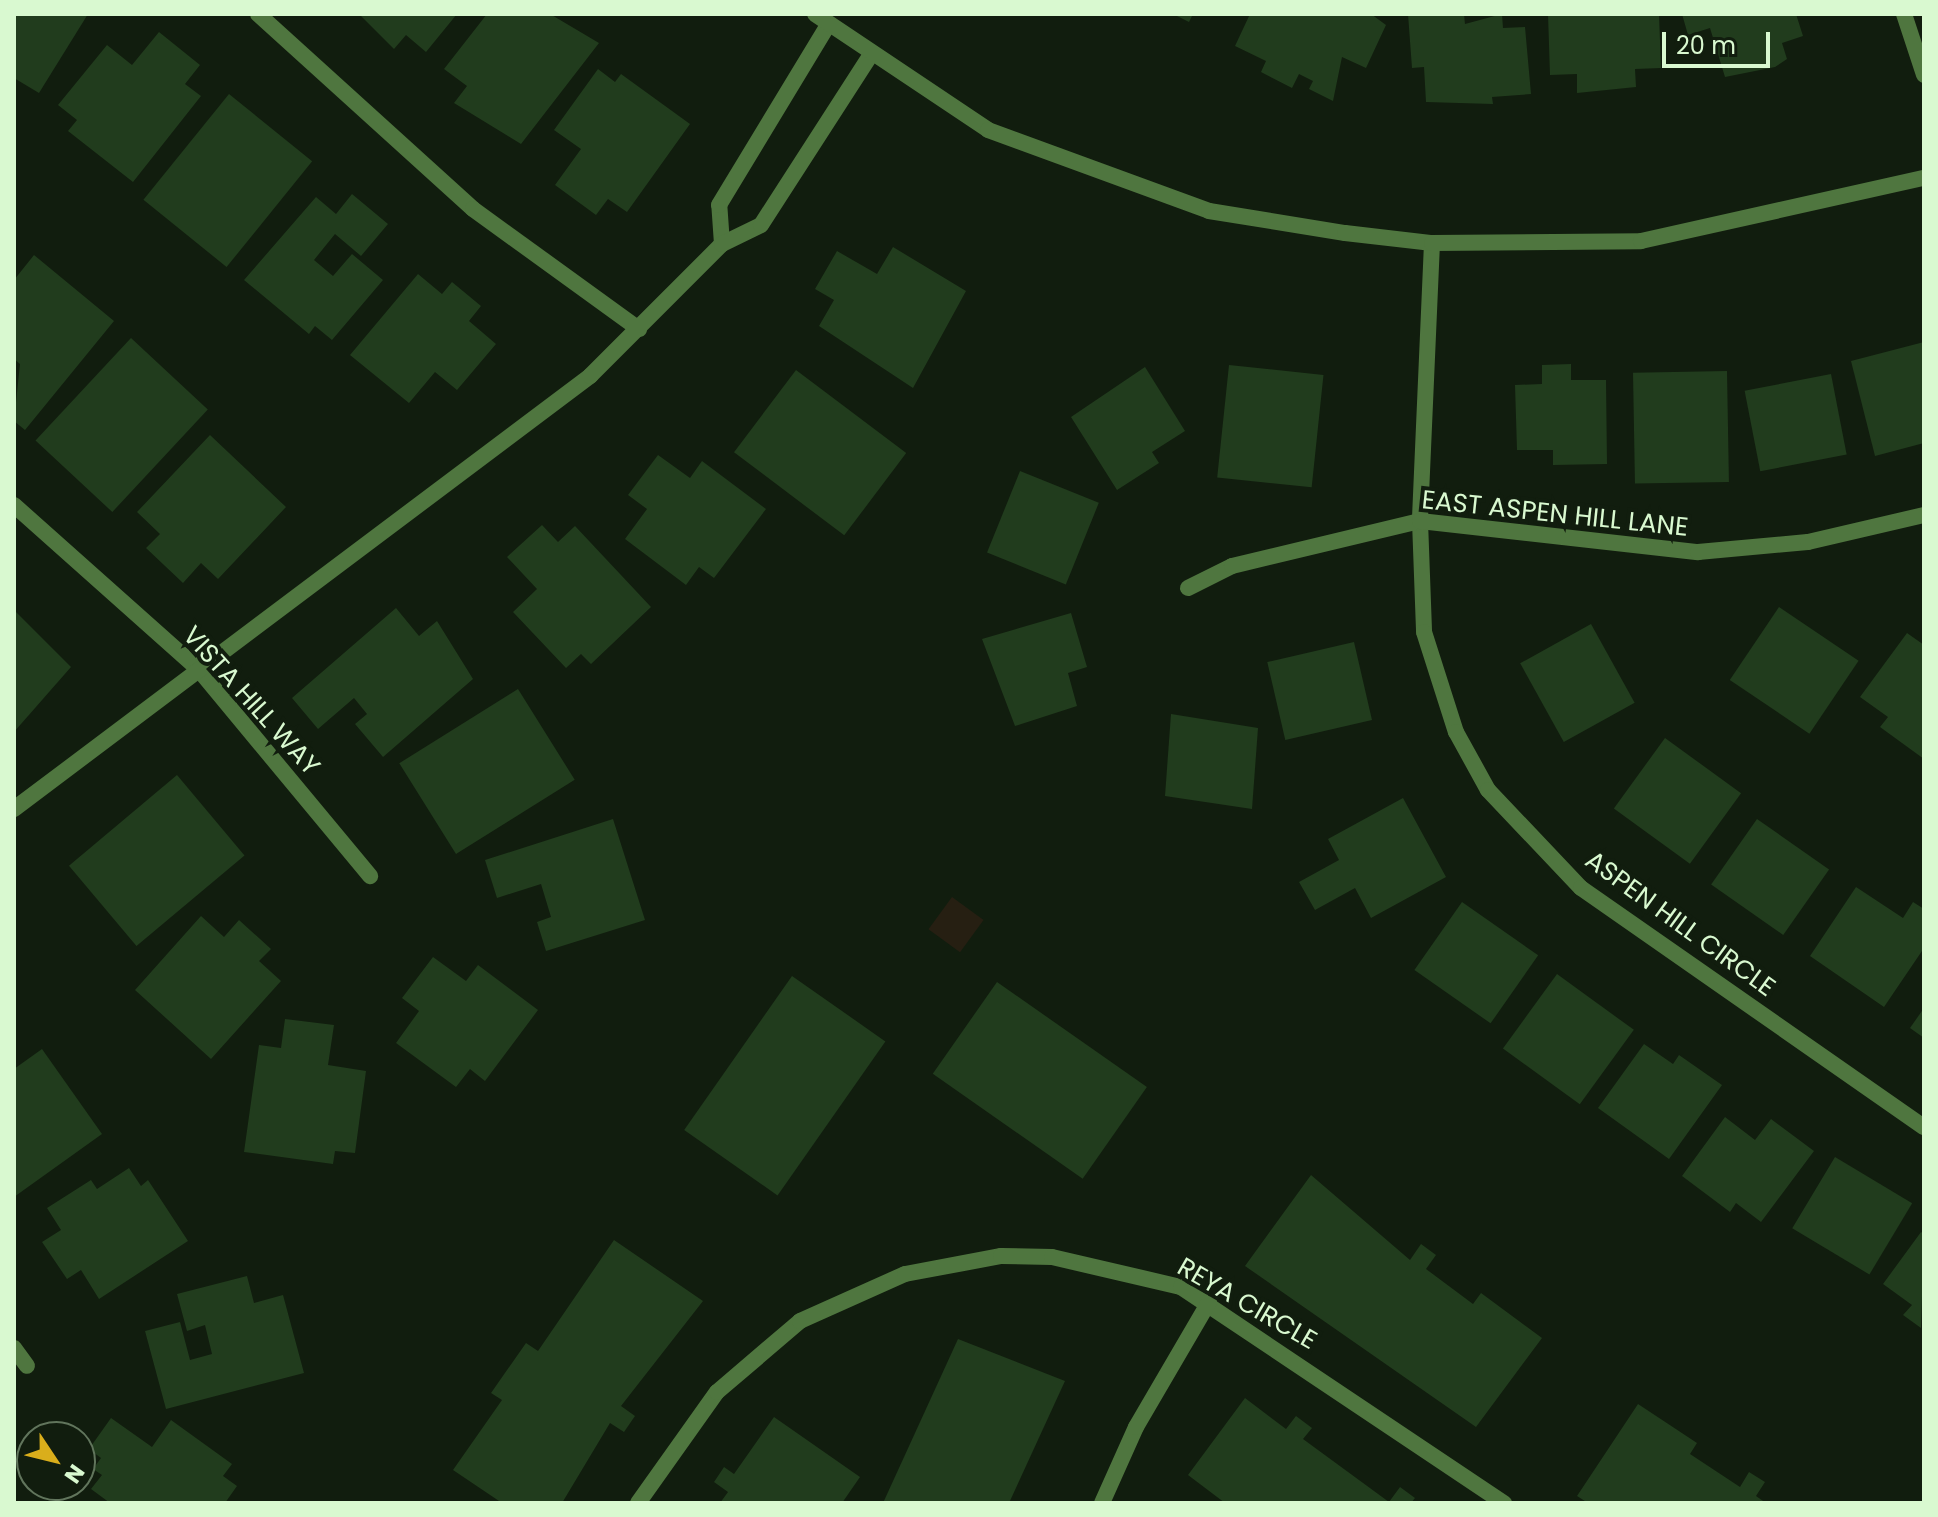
<!DOCTYPE html>
<html>
<head>
<meta charset="utf-8">
<style>
  body { margin:0 }
  #map { position:relative; width:1938px; height:1517px; overflow:hidden; background:#111d0e; font-family:Poppins,sans-serif }
  div>[style] { position:absolute }
  .green>* { inset:0; background:#261f12; transform-origin:0 0 }
  .building>* { inset:0; background:#213c1d; transform-origin:0 0 }
  .service>* { height:16px; margin:-8px; padding:0 8px; transform-origin:8px; border-radius:8px; background:#4f763f }
  .minor>* { height:16px; margin:-8px; padding:0 8px; transform-origin:8px; border-radius:8px; background:#4f763f }
  .tertiary>* { height:16px; margin:-8px; padding:0 8px; transform-origin:8px; border-radius:8px; background:#4f763f }
  span { translate:-50% -50%; white-space:nowrap; text-align:center; line-height:1.15; -webkit-text-stroke:8px #111d0e; paint-order:stroke }
  .street-label { font-size:26px; color:#d9f9d0 }
  .frame { position:absolute; inset:0; border:16px solid #d9f9d0; pointer-events:none }
  .north { position:absolute; left:16px; top:1421px; width:80px; height:80px; box-sizing:border-box; background:#111d0e; border:2px solid #61755c; border-radius:50%; rotate:125deg; font-size:22px; font-weight:700; line-height:32px; text-align:center; color:#d9f9d0 }
  .north::after { content:''; display:block; margin:auto; width:28px; height:36px; background:#daae1b; clip-path:polygon(50% 0,100% 100%,50% 72%,0 100%) }
  .scale { position:absolute; left:1662px; top:32px; width:108px; height:36px; box-sizing:border-box; border:4px solid #d9f9d0; border-top:0; padding-left:10px; font-size:24px; line-height:28px; white-space:nowrap; color:#d9f9d0; -webkit-text-stroke:6px #111d0e; paint-order:stroke }
</style>
</head>
<body>
<div id="map">
  <div class="green">
    <i style="left:952px;top:897px;width:39px;height:40px;rotate:36deg"></i>
  </div>
  <div class="building">
    <i style="clip-path:polygon(14px 14px,88px 14px,39px 93px,14px 78px)"></i>
    <i style="clip-path:polygon(359px 14px,457px 14px,426px 52px,406px 35px,394px 49px)"></i>
    <i style="clip-path:polygon(487px 14px,550px 14px,599px 43px,521px 144px,454px 103px,467px 86px,444px 69px)"></i>
    <i style="clip-path:polygon(1173px 14px,1193px 14px,1189px 22px)"></i>
    <i style="clip-path:polygon(1250px 14px,1371px 14px,1386px 25px,1366px 68px,1342px 57px,1333px 101px,1309px 89px,1313px 81px,1299px 74px,1292px 88px,1261px 72px,1266px 61px,1235px 46px)"></i>
    <i style="clip-path:polygon(1408px 14px,1464px 14px,1465px 24px,1502px 14px,1503px 28px,1525px 27px,1531px 94px,1492px 97px,1493px 104px,1426px 102px,1424px 67px,1412px 68px)"></i>
    <i style="clip-path:polygon(1548px 14px,1659px 14px,1661px 68px,1635px 69px,1636px 87px,1577px 93px,1577px 74px,1550px 75px)"></i>
    <i style="clip-path:polygon(1682px 14px,1796px 14px,1803px 36px,1782px 43px,1787px 59px,1775px 67px,1725px 77px,1710px 28px,1688px 35px)"></i>
    <i style="clip-path:polygon(159px 32px,200px 65px,185px 84px,201px 96px,133px 182px,68px 131px,77px 120px,58px 105px,107px 45px,132px 65px)"></i>
    <i style="clip-path:polygon(598px 69px,615px 82px,621px 74px,690px 124px,627px 212px,608px 199px,596px 215px,555px 185px,581px 149px,554px 130px)"></i>
    <i style="left:229px;top:94px;width:107px;height:136px;rotate:39deg"></i>
    <i style="clip-path:polygon(352px 194px,388px 224px,361px 256px,335px 234px,314px 260px,333px 276px,352px 254px,383px 280px,332px 340px,315px 326px,309px 334px,244px 280px,316px 197px,336px 214px)"></i>
    <i style="clip-path:polygon(893px 247px,966px 291px,913px 388px,819px 326px,834px 300px,815px 289px,837px 251px,877px 274px)"></i>
    <i style="clip-path:polygon(34px 255px,114px 321px,25px 430px,14px 421px,20px 364px,14px 359px,14px 280px)"></i>
    <i style="clip-path:polygon(418px 274px,442px 294px,452px 282px,481px 306px,469px 321px,496px 344px,457px 390px,435px 372px,409px 403px,350px 355px)"></i>
    <i style="left:131px;top:338px;width:105px;height:140px;rotate:43deg"></i>
    <i style="clip-path:polygon(1924px 342px,1924px 443px,1875px 456px,1851px 361px)"></i>
    <i style="clip-path:polygon(1571px 364px,1571px 380px,1606px 380px,1607px 464px,1553px 465px,1553px 450px,1517px 450px,1515px 385px,1542px 384px,1542px 365px)"></i>
    <i style="left:1229px;top:365px;width:95px;height:113px;rotate:6deg"></i>
    <i style="clip-path:polygon(1145px 367px,1185px 431px,1152px 452px,1159px 463px,1117px 490px,1071px 417px)"></i>
    <i style="left:796px;top:370px;width:138px;height:103px;rotate:37deg"></i>
    <i style="left:1727px;top:371px;width:111px;height:94px;rotate:89deg"></i>
    <i style="left:1831px;top:374px;width:82px;height:88px;rotate:79deg"></i>
    <i style="clip-path:polygon(210px 435px,286px 507px,218px 579px,201px 563px,183px 583px,146px 548px,160px 534px,137px 512px)"></i>
    <i style="clip-path:polygon(658px 455px,690px 478px,702px 461px,766px 509px,714px 578px,699px 567px,686px 585px,625px 539px,647px 509px,628px 495px)"></i>
    <i style="left:1020px;top:471px;width:85px;height:88px;rotate:22deg"></i>
    <i style="clip-path:polygon(542px 525px,558px 542px,575px 526px,651px 607px,591px 664px,581px 654px,566px 668px,513px 612px,537px 589px,507px 557px)"></i>
    <i style="left:1779px;top:607px;width:96px;height:88px;rotate:34deg"></i>
    <i style="clip-path:polygon(396px 608px,419px 636px,437px 621px,473px 679px,383px 757px,355px 724px,367px 714px,354px 698px,318px 729px,292px 698px)"></i>
    <i style="clip-path:polygon(14px 610px,71px 667px,14px 732px)"></i>
    <i style="clip-path:polygon(1071px 613px,1087px 667px,1068px 673px,1077px 706px,1015px 726px,982px 639px)"></i>
    <i style="left:1591px;top:624px;width:90px;height:81px;rotate:61deg"></i>
    <i style="clip-path:polygon(1907px 633px,1924px 645px,1924px 759px,1880px 727px,1888px 717px,1860px 697px)"></i>
    <i style="left:1354px;top:642px;width:80px;height:89px;rotate:77deg"></i>
    <i style="left:518px;top:689px;width:107px;height:140px;rotate:58deg"></i>
    <i style="clip-path:polygon(1171px 714px,1258px 728px,1252px 809px,1165px 796px)"></i>
    <i style="left:1665px;top:738px;width:94px;height:87px;rotate:36deg"></i>
    <i style="left:177px;top:775px;width:105px;height:141px;rotate:50deg"></i>
    <i style="clip-path:polygon(1403px 798px,1446px 877px,1371px 918px,1355px 888px,1315px 910px,1299px 882px,1339px 860px,1328px 839px)"></i>
    <i style="clip-path:polygon(613px 819px,645px 920px,546px 951px,537px 922px,551px 917px,541px 884px,497px 898px,485px 860px)"></i>
    <i style="left:1757px;top:819px;width:88px;height:80px;rotate:35deg"></i>
    <i style="clip-path:polygon(1856px 887px,1903px 918px,1913px 902px,1924px 909px,1924px 948px,1884px 1007px,1810px 956px)"></i>
    <i style="left:1462px;top:902px;width:93px;height:83px;rotate:35deg"></i>
    <i style="clip-path:polygon(201px 916px,224px 937px,239px 920px,271px 949px,259px 961px,281px 981px,211px 1059px,135px 990px)"></i>
    <i style="clip-path:polygon(433px 957px,466px 981px,478px 965px,538px 1010px,485px 1081px,470px 1069px,456px 1087px,396px 1043px,419px 1011px,402px 998px)"></i>
    <i style="left:1557px;top:974px;width:95px;height:92px;rotate:36deg"></i>
    <i style="left:792px;top:976px;width:114px;height:188px;rotate:35deg"></i>
    <i style="left:997px;top:982px;width:183px;height:112px;rotate:35deg"></i>
    <i style="clip-path:polygon(1924px 1008px,1924px 1038px,1910px 1028px)"></i>
    <i style="clip-path:polygon(285px 1019px,334px 1025px,328px 1065px,366px 1071px,355px 1153px,335px 1151px,333px 1164px,244px 1152px,259px 1045px,281px 1048px)"></i>
    <i style="clip-path:polygon(1644px 1044px,1673px 1064px,1679px 1055px,1722px 1085px,1669px 1159px,1598px 1108px)"></i>
    <i style="clip-path:polygon(42px 1049px,102px 1134px,14px 1197px,14px 1069px)"></i>
    <i style="clip-path:polygon(1725px 1117px,1755px 1140px,1771px 1119px,1814px 1151px,1761px 1222px,1736px 1203px,1730px 1212px,1682px 1176px)"></i>
    <i style="left:1835px;top:1157px;width:90px;height:83px;rotate:31deg"></i>
    <i style="clip-path:polygon(129px 1168px,141px 1186px,148px 1180px,188px 1241px,99px 1299px,81px 1270px,67px 1279px,42px 1242px,61px 1230px,47px 1208px,91px 1180px,97px 1189px)"></i>
    <i style="clip-path:polygon(1311px 1175px,1410px 1260px,1421px 1244px,1436px 1255px,1426px 1269px,1473px 1304px,1481px 1293px,1542px 1338px,1476px 1427px,1245px 1266px)"></i>
    <i style="clip-path:polygon(1921px 1232px,1924px 1234px,1921px 1328px,1903px 1315px,1912px 1305px,1883px 1284px)"></i>
    <i style="clip-path:polygon(614px 1240px,703px 1301px,621px 1406px,635px 1416px,624px 1432px,610px 1423px,562px 1503px,502px 1503px,453px 1470px,502px 1400px,491px 1393px,526px 1343px,538px 1351px)"></i>
    <i style="clip-path:polygon(247px 1276px,254px 1303px,283px 1295px,304px 1373px,166px 1409px,145px 1331px,180px 1322px,190px 1360px,212px 1354px,205px 1325px,187px 1331px,177px 1294px)"></i>
    <i style="clip-path:polygon(958px 1339px,1065px 1381px,1009px 1503px,883px 1503px)"></i>
    <i style="clip-path:polygon(1245px 1398px,1286px 1429px,1296px 1416px,1312px 1428px,1303px 1439px,1389px 1502px,1400px 1487px,1415px 1498px,1411px 1503px,1225px 1503px,1188px 1475px)"></i>
    <i style="clip-path:polygon(1638px 1404px,1697px 1443px,1690px 1454px,1740px 1487px,1749px 1472px,1765px 1482px,1756px 1496px,1766px 1503px,1588px 1503px,1577px 1496px)"></i>
    <i style="clip-path:polygon(774px 1417px,860px 1477px,842px 1503px,720px 1503px,728px 1492px,714px 1482px,724px 1467px,734px 1474px)"></i>
    <i style="clip-path:polygon(111px 1418px,152px 1447px,171px 1420px,232px 1464px,223px 1476px,237px 1486px,225px 1503px,110px 1503px,91px 1489px,102px 1475px,93px 1469px,101px 1458px,89px 1449px)"></i>
  </div>
  <div class="service">
    <i style="left:638px;top:1503px;width:136px;rotate:-54.6deg"></i>
    <i style="left:717px;top:1392px;width:109px;rotate:-40.5deg"></i>
    <i style="left:800px;top:1321px;width:115px;rotate:-24.1deg"></i>
    <i style="left:905px;top:1274px;width:98px;rotate:-10.6deg"></i>
    <i style="left:1001px;top:1256px;width:51px;rotate:1.1deg"></i>
    <i style="left:1052px;top:1257px;width:132px;rotate:13.1deg"></i>
    <i style="left:1181px;top:1287px;width:389px;rotate:33.8deg"></i>
    <i style="left:1102px;top:1503px;width:83px;rotate:-65.9deg"></i>
    <i style="left:1136px;top:1427px;width:145px;rotate:-59.7deg"></i>
  </div>
  <div class="minor">
    <i style="left:258px;top:14px;width:290px;rotate:42.2deg"></i>
    <i style="left:473px;top:209px;width:205px;rotate:35.9deg"></i>
    <i style="left:1904px;top:14px;width:64px;rotate:71.8deg"></i>
    <i style="left:1432px;top:243px;width:278px;rotate:92.5deg"></i>
    <i style="left:1420px;top:521px;width:111px;rotate:87.9deg"></i>
    <i style="left:1424px;top:632px;width:105px;rotate:72.3deg"></i>
    <i style="left:1456px;top:732px;width:66px;rotate:61.1deg"></i>
    <i style="left:1488px;top:790px;width:135px;rotate:46.5deg"></i>
    <i style="left:1581px;top:888px;width:418px;rotate:34.9deg"></i>
    <i style="left:722px;top:244px;width:39px;rotate:-94deg"></i>
    <i style="left:719px;top:205px;width:210px;rotate:-58.8deg"></i>
    <i style="left:14px;top:505px;width:248px;rotate:41.7deg"></i>
    <i style="left:199px;top:670px;width:268px;rotate:50.3deg"></i>
    <i style="left:1188px;top:588px;width:49px;rotate:-26.6deg"></i>
    <i style="left:1232px;top:566px;width:193px;rotate:-13.5deg"></i>
    <i style="left:1420px;top:521px;width:280px;rotate:6.4deg"></i>
    <i style="left:1698px;top:552px;width:110px;rotate:-5.2deg"></i>
    <i style="left:1808px;top:542px;width:119px;rotate:-13.1deg"></i>
    <i style="left:14px;top:809px;width:721px;rotate:-36.93deg"></i>
    <i style="left:590px;top:376px;width:187px;rotate:-45deg"></i>
    <i style="left:722px;top:244px;width:43px;rotate:-26deg"></i>
    <i style="left:761px;top:225px;width:201px;rotate:-57.2deg"></i>
    <i style="left:14px;top:1348px;width:22px;rotate:54deg"></i>
  </div>
  <div class="tertiary">
    <i style="left:815px;top:14px;width:208px;rotate:33.8deg"></i>
    <i style="left:988px;top:130px;width:235px;rotate:20.1deg"></i>
    <i style="left:1209px;top:211px;width:138px;rotate:9.2deg"></i>
    <i style="left:1345px;top:233px;width:88px;rotate:6.6deg"></i>
    <i style="left:1432px;top:243px;width:209px;rotate:-0.5deg"></i>
    <i style="left:1641px;top:241px;width:290px;rotate:-12.6deg"></i>
  </div>
  <div class="street-label">
    <span style="left:1555px;top:514px;rotate:6deg">EAST ASPEN HILL LANE</span>
    <span style="left:251px;top:701px;rotate:48deg">VISTA HILL WAY</span>
    <span style="left:1680px;top:924px;rotate:36deg">ASPEN HILL CIRCLE</span>
    <span style="left:1247px;top:1304px;rotate:30deg">REYA CIRCLE</span>
  </div>
  <div class="frame"></div>
  <div class="north">N</div>
  <div class="scale">20 m</div>
</div>
</body>
</html>
